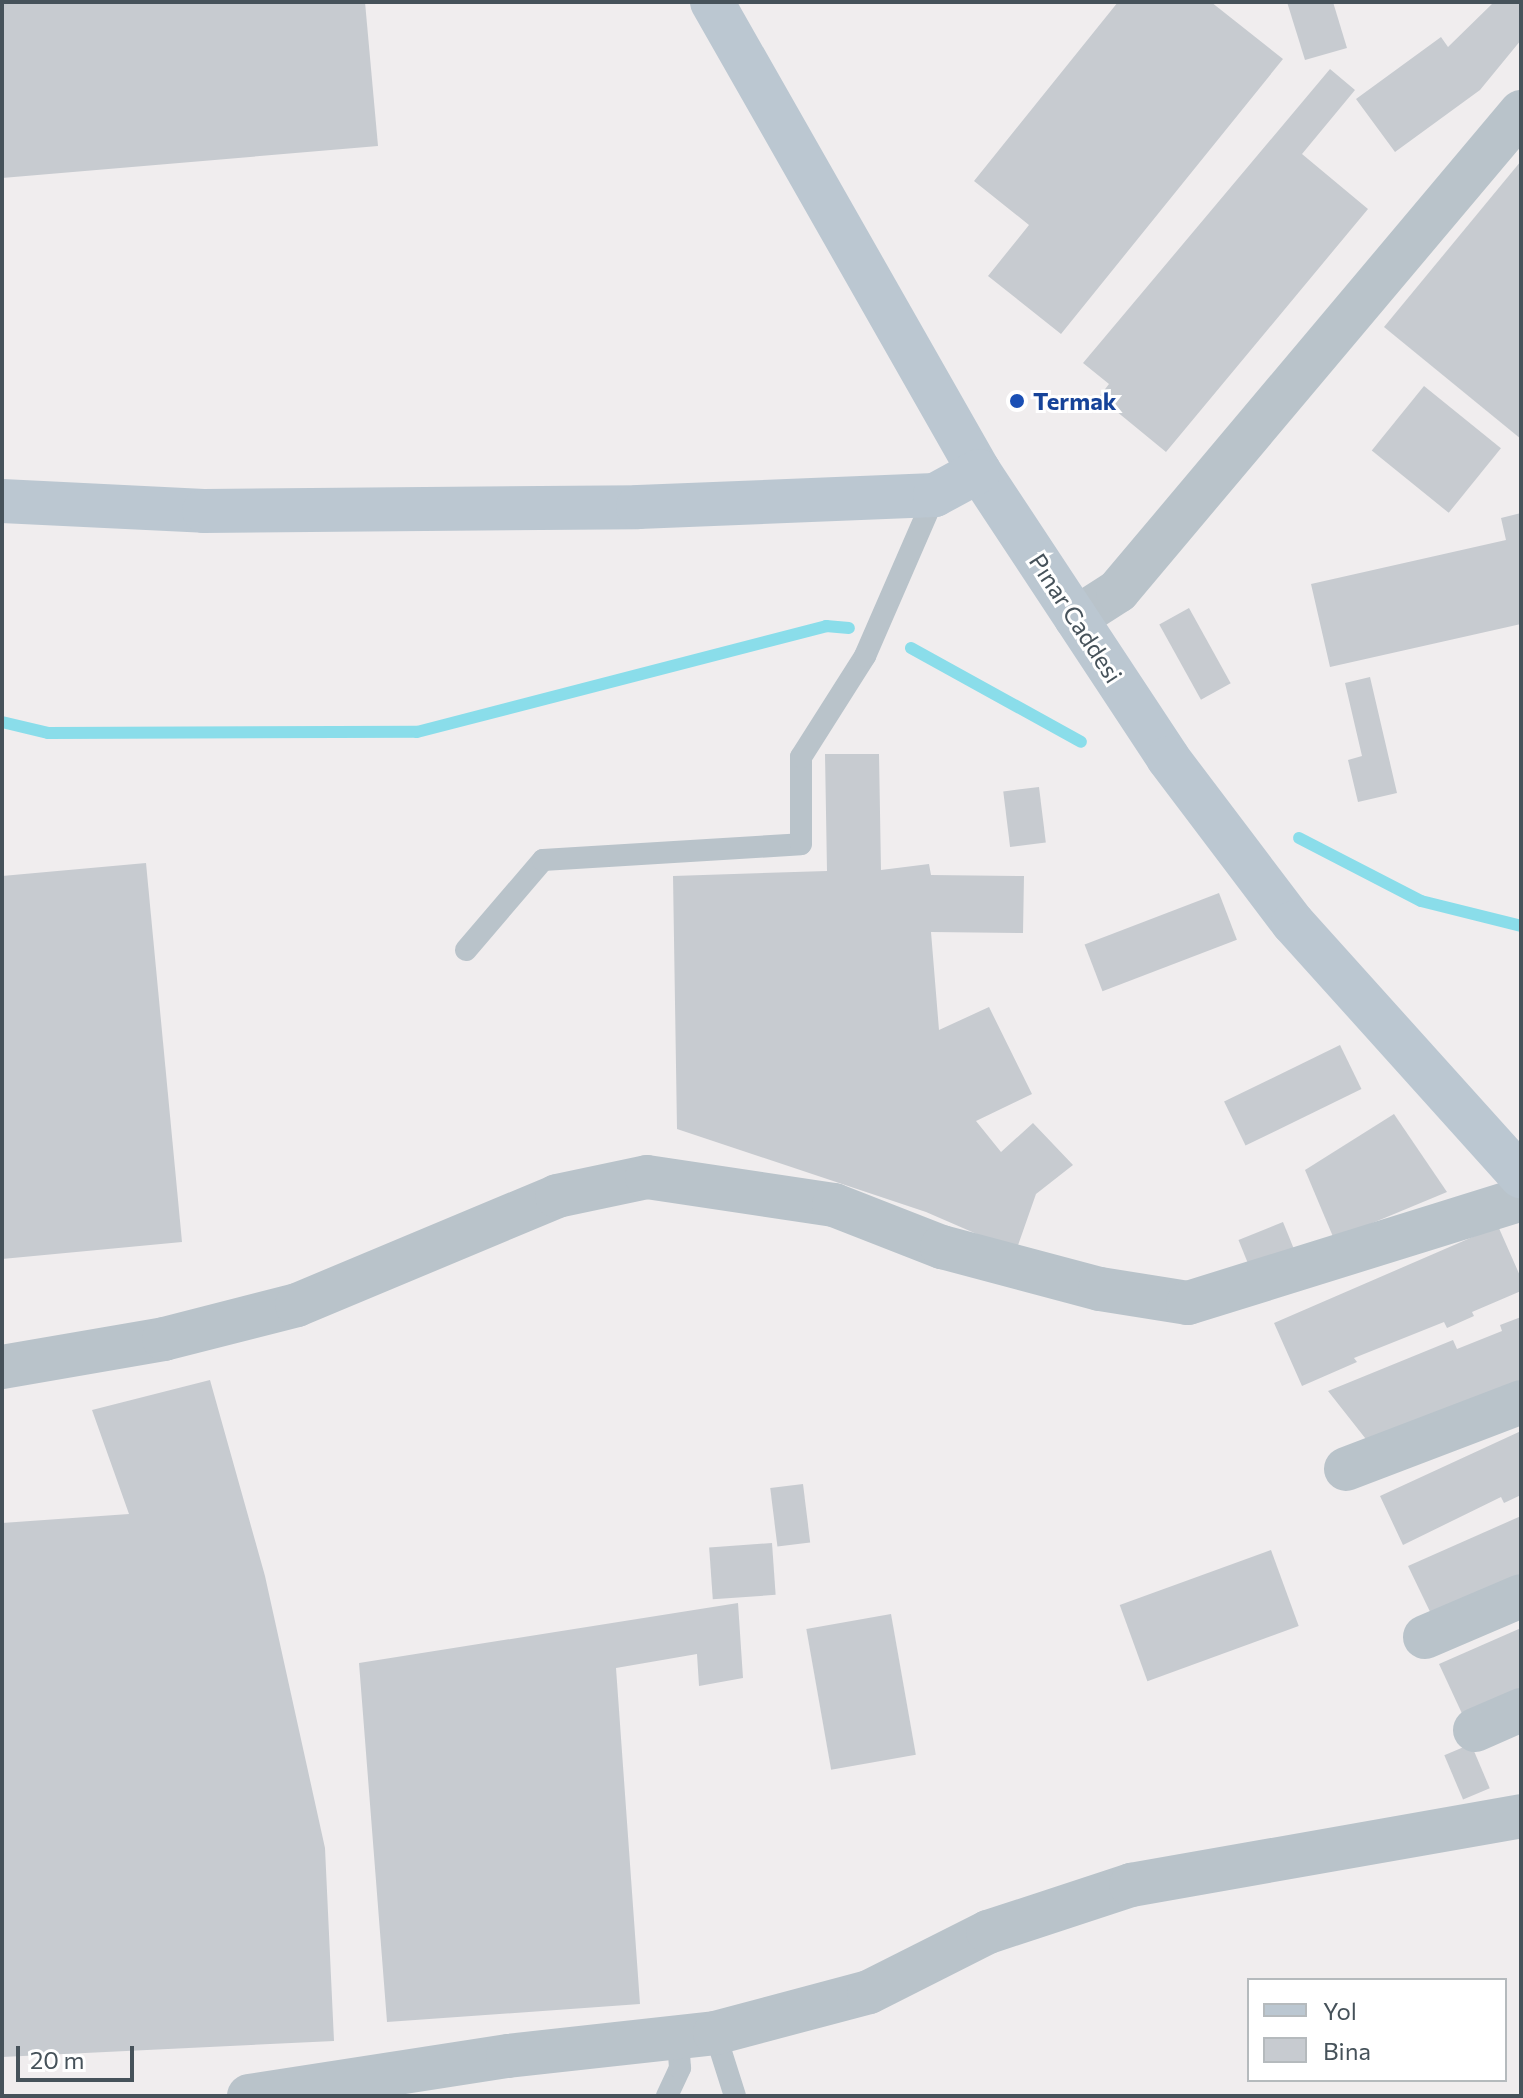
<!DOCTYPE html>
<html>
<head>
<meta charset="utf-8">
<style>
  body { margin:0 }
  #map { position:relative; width:1523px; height:2098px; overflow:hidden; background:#f0edee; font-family:Commissioner,sans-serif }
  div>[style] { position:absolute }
  .stream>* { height:12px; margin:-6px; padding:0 6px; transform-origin:6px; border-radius:6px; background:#8addea }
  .building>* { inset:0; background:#c7cbd0; transform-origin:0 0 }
  .lane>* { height:22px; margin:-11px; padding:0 11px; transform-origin:11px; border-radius:11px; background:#b9c3ca }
  .street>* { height:44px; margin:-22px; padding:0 22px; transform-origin:22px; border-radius:22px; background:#b9c3ca }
  .secondary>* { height:44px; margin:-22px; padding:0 22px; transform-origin:22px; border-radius:22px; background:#bbc7d1 }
  .dots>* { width:22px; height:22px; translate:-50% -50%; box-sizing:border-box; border:4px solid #fff; border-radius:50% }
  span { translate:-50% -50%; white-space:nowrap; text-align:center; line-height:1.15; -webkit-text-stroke:6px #fff; paint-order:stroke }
  .transit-label { font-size:24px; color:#164399; font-weight:700 }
  .left { translate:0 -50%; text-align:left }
  .street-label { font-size:24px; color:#46525a }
  .frame { position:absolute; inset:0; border:4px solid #46525a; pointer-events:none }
  .legend { position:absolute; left:1247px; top:1978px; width:260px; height:104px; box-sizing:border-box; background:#fff; border:2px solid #b5babd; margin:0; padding:10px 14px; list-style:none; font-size:24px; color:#46525a }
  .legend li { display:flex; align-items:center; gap:16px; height:40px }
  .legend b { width:40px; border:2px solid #b5babd }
  .scale { position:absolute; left:16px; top:2046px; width:118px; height:36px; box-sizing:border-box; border:4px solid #46525a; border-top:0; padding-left:10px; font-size:24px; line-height:28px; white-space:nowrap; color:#46525a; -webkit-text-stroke:6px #fff; paint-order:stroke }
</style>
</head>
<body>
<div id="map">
  <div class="stream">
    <i style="left:911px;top:648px;width:194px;rotate:28.9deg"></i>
    <i style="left:2px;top:722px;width:47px;rotate:13.4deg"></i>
    <i style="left:48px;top:733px;width:369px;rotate:-0.2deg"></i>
    <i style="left:417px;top:732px;width:423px;rotate:-14.5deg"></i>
    <i style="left:826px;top:626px;width:23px;rotate:5deg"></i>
    <i style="left:1299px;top:838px;width:137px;rotate:27.3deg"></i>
    <i style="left:1421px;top:901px;width:103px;rotate:14deg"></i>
  </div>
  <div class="building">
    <i style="clip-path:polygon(2px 2px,365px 2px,378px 146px,2px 178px)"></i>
    <i style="clip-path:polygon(1118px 2px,1211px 2px,1283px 59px,1061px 334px,988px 276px,1029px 225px,974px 181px)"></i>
    <i style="clip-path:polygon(1287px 2px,1333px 2px,1347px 48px,1305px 60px)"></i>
    <i style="clip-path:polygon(1494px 2px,1521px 2px,1521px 40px,1480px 90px,1395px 152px,1356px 99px,1441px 37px,1448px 47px)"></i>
    <i style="clip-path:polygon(1330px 69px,1355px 90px,1302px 154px,1368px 209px,1166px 452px,1099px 397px,1109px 384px,1083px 363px)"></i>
    <i style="clip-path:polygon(1521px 161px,1521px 439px,1384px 327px)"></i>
    <i style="left:1424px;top:386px;width:99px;height:83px;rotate:39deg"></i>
    <i style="clip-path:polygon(1521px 513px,1521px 624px,1330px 667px,1311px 584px,1506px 540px,1501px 518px)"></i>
    <i style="left:1189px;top:608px;width:86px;height:34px;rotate:61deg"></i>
    <i style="clip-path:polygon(1370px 677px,1397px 793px,1358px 802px,1348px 760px,1362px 756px,1345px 683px)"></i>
    <i style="clip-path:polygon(825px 754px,879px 754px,881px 870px,929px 864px,931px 875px,1024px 876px,1023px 933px,931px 932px,939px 1030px,989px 1007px,1032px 1094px,976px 1121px,1001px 1152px,1033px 1123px,1073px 1165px,1036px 1194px,1016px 1251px,926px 1212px,677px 1129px,673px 876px,827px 871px)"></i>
    <i style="left:1039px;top:787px;width:56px;height:36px;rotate:83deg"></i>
    <i style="clip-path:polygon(146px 863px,182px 1242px,2px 1259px,2px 876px)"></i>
    <i style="left:1219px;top:893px;width:50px;height:144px;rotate:69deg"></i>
    <i style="left:1340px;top:1045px;width:49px;height:129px;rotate:64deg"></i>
    <i style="clip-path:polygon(1394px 1114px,1447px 1192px,1334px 1239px,1305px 1170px)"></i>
    <i style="left:1283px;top:1222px;width:40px;height:48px;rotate:68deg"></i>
    <i style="clip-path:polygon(1498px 1226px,1521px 1278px,1521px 1291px,1472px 1312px,1474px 1316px,1447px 1328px,1444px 1322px,1354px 1358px,1357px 1362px,1302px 1386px,1274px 1323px)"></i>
    <i style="clip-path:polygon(1521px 1317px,1521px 1386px,1369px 1443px,1328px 1391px,1453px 1340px,1457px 1349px,1502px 1331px,1500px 1325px)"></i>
    <i style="clip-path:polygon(210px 1380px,265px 1576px,325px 1848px,334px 2041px,2px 2057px,2px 1523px,129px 1514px,92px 1410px)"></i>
    <i style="clip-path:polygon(1521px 1431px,1521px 1495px,1504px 1503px,1501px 1497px,1403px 1545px,1380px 1496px)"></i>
    <i style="left:803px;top:1484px;width:59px;height:33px;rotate:83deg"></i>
    <i style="clip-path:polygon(1521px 1516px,1521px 1580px,1434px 1620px,1408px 1566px)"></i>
    <i style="left:772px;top:1543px;width:52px;height:63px;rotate:86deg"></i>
    <i style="left:1271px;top:1550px;width:81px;height:161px;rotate:70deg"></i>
    <i style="clip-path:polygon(738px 1603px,743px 1678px,699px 1686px,697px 1654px,616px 1668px,640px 2004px,387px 2022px,359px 1663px)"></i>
    <i style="left:891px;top:1614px;width:143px;height:86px;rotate:80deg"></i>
    <i style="clip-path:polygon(1521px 1628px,1521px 1692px,1465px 1720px,1439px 1664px)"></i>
    <i style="left:1471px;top:1744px;width:48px;height:29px;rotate:67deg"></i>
  </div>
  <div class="lane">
    <i style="left:466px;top:950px;width:118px;rotate:-49.5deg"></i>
    <i style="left:543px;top:860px;width:258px;rotate:-3.5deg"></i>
    <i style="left:801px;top:844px;width:87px;rotate:-90deg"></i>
    <i style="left:801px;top:757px;width:120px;rotate:-57.6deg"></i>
    <i style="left:865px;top:656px;width:176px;rotate:-66.5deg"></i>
    <i style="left:715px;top:2033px;width:66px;rotate:72.4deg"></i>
    <i style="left:667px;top:2096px;width:31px;rotate:-65deg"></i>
    <i style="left:680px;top:2068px;width:30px;rotate:-94deg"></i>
  </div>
  <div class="street">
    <i style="left:1076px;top:618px;width:50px;rotate:-32.7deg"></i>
    <i style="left:1118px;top:591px;width:626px;rotate:-49.92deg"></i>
    <i style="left:2px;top:1367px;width:164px;rotate:-9.8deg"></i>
    <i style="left:164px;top:1339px;width:137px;rotate:-14.3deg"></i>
    <i style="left:297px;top:1305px;width:282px;rotate:-22.7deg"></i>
    <i style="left:557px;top:1196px;width:92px;rotate:-11.9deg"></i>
    <i style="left:647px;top:1177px;width:189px;rotate:8.5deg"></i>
    <i style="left:834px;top:1205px;width:116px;rotate:21.3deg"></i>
    <i style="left:942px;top:1247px;width:163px;rotate:14.9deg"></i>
    <i style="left:1100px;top:1289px;width:89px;rotate:9deg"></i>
    <i style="left:1188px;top:1303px;width:349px;rotate:-17.3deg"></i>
    <i style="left:1346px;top:1469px;width:187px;rotate:-20.9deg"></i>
    <i style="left:1425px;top:1637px;width:104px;rotate:-23.1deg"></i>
    <i style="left:1475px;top:1730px;width:50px;rotate:-23.5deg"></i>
    <i style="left:249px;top:2096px;width:262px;rotate:-8.8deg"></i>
    <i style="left:508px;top:2056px;width:208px;rotate:-6.3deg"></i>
    <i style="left:715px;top:2033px;width:159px;rotate:-14.9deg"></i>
    <i style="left:869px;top:1992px;width:133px;rotate:-26.8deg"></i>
    <i style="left:988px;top:1932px;width:151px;rotate:-18.2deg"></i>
    <i style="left:1131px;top:1885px;width:396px;rotate:-10deg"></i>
  </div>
  <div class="secondary">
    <i style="left:712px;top:2px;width:540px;rotate:60.35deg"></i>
    <i style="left:979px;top:471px;width:344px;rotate:56.6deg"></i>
    <i style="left:1168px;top:758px;width:207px;rotate:52.9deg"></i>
    <i style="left:1293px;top:923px;width:341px;rotate:48deg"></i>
    <i style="left:2px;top:501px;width:202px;rotate:2.8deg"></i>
    <i style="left:204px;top:511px;width:434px;rotate:-0.5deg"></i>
    <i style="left:638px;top:507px;width:297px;rotate:-2.3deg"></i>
    <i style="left:935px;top:495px;width:50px;rotate:-28.6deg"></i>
  </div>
  <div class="dots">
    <i style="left:1017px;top:401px;background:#1a4fb4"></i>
  </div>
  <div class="transit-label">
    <span class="left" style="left:1033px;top:401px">Termak</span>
  </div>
  <div class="street-label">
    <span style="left:1076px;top:618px;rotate:57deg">Pınar Caddesi</span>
  </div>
  <div class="frame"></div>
  <ul class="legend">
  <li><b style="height:10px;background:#bbc7d1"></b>Yol</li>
  <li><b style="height:22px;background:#c7cbd0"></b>Bina</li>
  </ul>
  <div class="scale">20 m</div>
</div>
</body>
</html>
